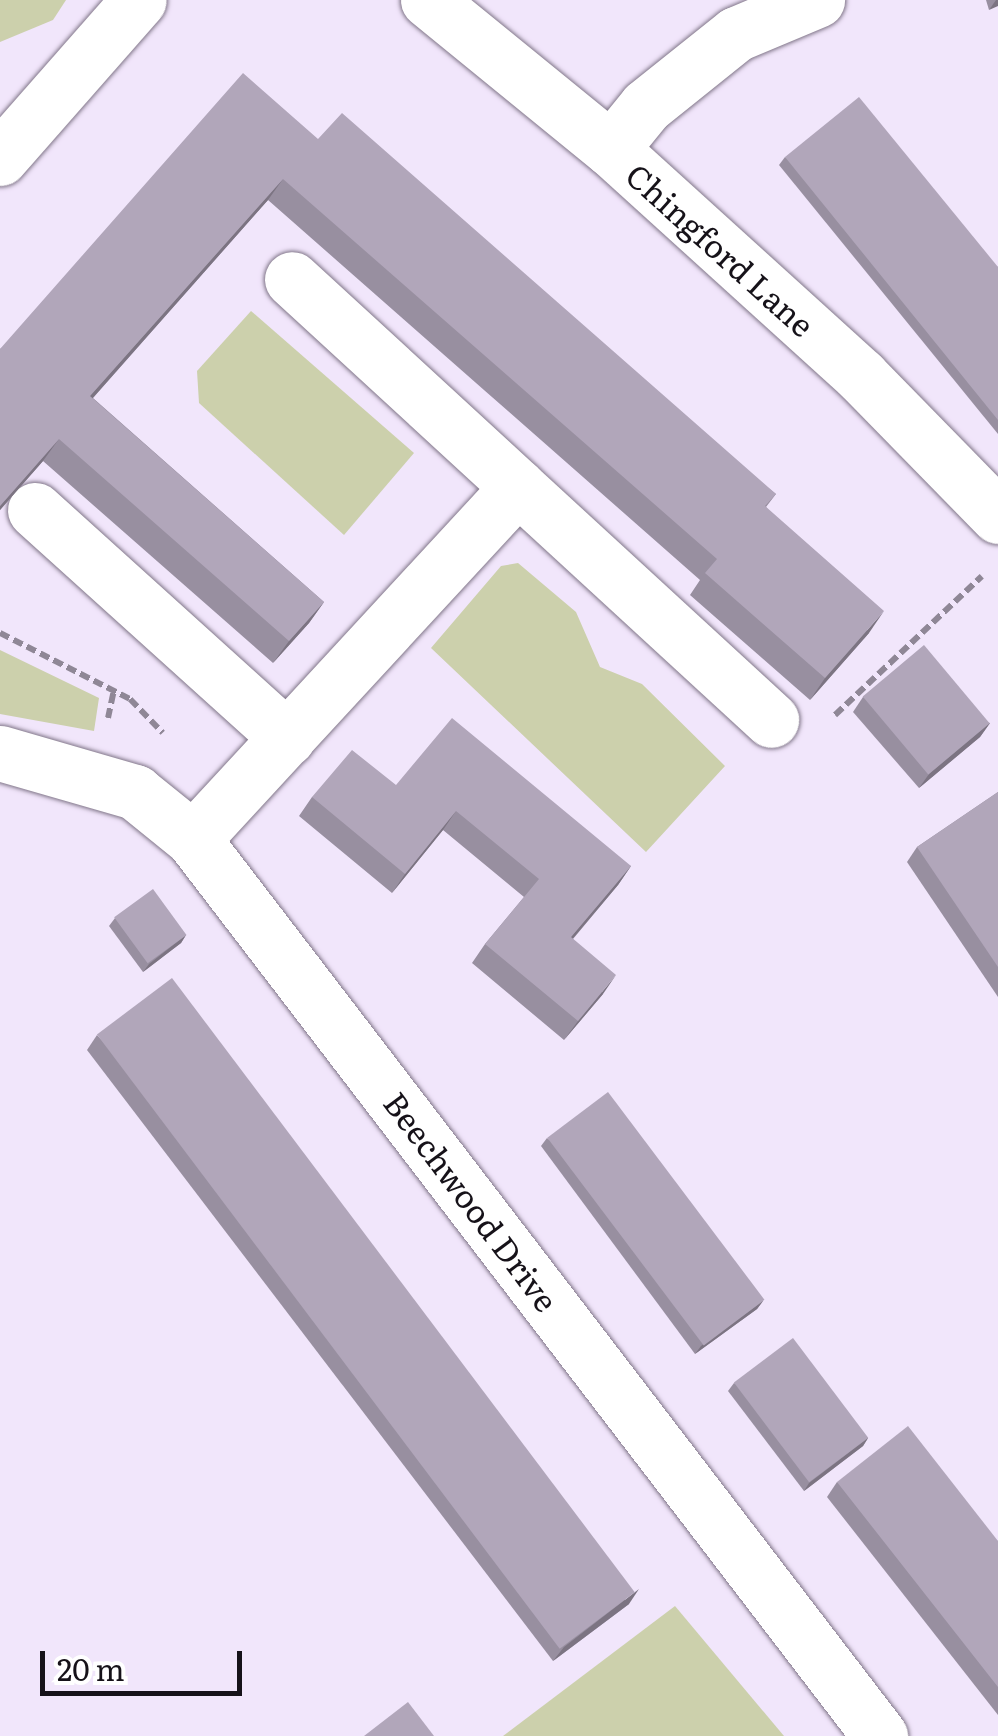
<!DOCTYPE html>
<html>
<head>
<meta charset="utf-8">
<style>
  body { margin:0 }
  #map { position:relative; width:998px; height:1736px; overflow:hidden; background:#f1e6fb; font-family:Literata,serif }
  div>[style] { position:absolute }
  .green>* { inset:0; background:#ccd0ac }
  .path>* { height:6px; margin-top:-3px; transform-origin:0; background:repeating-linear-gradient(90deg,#8f8796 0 10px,transparent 0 15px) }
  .roads { filter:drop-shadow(0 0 2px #817689) drop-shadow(0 0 2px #817689) }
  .minor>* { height:55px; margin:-27.5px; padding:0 27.5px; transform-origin:27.5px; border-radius:27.5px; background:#fff }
  .major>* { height:55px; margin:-27.5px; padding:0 27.5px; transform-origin:27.5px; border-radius:27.5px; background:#fff }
  .wall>* { inset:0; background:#988fa0 }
  .shaded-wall>* { inset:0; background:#7c7482 }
  .building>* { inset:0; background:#b1a6ba; transform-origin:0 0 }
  span { translate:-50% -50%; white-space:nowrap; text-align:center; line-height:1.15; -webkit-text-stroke:10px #fff; paint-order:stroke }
  .street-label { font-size:32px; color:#161219 }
  .scale { position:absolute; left:40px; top:1651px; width:202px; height:45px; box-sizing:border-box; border:5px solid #161219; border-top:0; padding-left:12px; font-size:30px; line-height:35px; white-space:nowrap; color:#161219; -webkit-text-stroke:8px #fff; paint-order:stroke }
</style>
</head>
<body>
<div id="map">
  <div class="green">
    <i style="clip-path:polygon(0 0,66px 0,53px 20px,0 42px)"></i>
    <i style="clip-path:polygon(251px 311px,414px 453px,344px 535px,199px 403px,197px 371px)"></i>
    <i style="clip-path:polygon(518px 563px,576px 612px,600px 667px,642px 684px,725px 766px,646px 852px,431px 648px,501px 566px)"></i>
    <i style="clip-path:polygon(0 650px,99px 698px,94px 731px,0 714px)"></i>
    <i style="clip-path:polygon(675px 1606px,784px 1736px,503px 1736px)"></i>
  </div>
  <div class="path">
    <i style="left:0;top:633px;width:146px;rotate:26.9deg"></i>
    <i style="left:130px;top:699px;width:47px;rotate:45.9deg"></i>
    <i style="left:835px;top:715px;width:202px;rotate:-43.4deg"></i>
    <i style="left:108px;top:718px;width:29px;rotate:-78deg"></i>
  </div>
  <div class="roads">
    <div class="minor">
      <i style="left:611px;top:149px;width:55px;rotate:-50.9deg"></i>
      <i style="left:646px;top:106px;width:115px;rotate:-38.7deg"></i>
      <i style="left:736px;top:34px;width:88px;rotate:-22.8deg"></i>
      <i style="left:0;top:158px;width:210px;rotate:-48.7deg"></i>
      <i style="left:518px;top:487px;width:344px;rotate:42.6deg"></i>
      <i style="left:35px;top:510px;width:340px;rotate:42.1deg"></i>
      <i style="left:0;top:753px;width:141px;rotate:16.1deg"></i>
      <i style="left:135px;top:792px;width:75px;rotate:39deg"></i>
      <i style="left:193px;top:839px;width:1130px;rotate:52.55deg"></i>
      <i style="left:193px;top:839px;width:479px;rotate:-47.3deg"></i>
      <i style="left:518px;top:487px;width:307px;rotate:-137.4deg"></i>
    </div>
    <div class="major">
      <i style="left:428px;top:0;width:236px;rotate:39.2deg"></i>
      <i style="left:611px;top:149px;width:338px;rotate:42.2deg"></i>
      <i style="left:861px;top:376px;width:196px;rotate:45.6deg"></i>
    </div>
  </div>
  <div class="wall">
    <i style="clip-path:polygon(986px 0,998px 0,989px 10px)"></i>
    <i style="clip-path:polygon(318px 139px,776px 494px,766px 507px,869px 633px,810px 700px,690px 595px,700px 580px,268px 200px,93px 398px,324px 602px,309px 623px,273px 663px,43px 461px,0 510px,0 349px)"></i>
    <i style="clip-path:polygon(785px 157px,998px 267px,998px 434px,779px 165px)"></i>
    <i style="clip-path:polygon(863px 697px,990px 723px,980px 737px,919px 788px,853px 712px)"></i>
    <i style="clip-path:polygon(396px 785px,631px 866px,618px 885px,573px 939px,603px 994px,564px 1040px,472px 963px,485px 944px,524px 897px,443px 830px,392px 893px,299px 816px,312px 797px)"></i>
    <i style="clip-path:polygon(998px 792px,998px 997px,907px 862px,917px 847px)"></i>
    <i style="clip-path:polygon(115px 918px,186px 935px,181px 943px,143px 972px,109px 926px)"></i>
    <i style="clip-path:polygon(97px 1035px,629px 1604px,553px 1661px,87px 1050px)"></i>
    <i style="clip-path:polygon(547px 1138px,763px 1301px,757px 1309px,695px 1354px,541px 1146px)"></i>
    <i style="clip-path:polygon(734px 1383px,868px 1438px,863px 1446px,804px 1491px,728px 1391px)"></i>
    <i style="clip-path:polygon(837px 1482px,998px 1541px,998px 1715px,827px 1497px)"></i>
  </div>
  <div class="shaded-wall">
    <i style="clip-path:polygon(996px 0,998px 0,998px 6px,989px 10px)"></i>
    <i style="clip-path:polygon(283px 179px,268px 200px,75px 418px,90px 396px)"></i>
    <i style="clip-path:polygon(59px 439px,43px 461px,0 510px,0 506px)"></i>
    <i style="clip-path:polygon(324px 602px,309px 623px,273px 663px,289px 641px)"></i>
    <i style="clip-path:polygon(884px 611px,869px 633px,810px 700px,825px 678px)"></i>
    <i style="clip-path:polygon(990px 723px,980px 737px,919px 788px,929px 774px)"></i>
    <i style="clip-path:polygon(456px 811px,443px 830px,392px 893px,405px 874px)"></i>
    <i style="clip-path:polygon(631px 866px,618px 885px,558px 956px,571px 937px)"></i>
    <i style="clip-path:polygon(186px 935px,181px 943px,143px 972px,149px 964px)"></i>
    <i style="clip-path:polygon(616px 975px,603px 994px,564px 1040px,578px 1021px)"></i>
    <i style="clip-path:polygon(763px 1301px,757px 1309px,695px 1354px,701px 1346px)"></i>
    <i style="clip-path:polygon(868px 1438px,863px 1446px,804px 1491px,809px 1483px)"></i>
    <i style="clip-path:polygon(639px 1589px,629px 1604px,553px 1661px,564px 1647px)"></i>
  </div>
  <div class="building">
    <i style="clip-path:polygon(243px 73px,318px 139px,342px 113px,776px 494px,765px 506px,884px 611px,825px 678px,705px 573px,717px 559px,283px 179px,90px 396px,324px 602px,289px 641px,59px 439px,0 506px,0 349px)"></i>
    <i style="clip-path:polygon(859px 97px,998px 267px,998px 420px,785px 157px)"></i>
    <i style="left:924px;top:645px;width:102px;height:80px;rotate:50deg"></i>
    <i style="clip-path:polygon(452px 718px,631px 866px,571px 937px,616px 975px,578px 1021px,485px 944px,539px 879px,456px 811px,405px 874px,312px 797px,352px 750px,396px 785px)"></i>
    <i style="clip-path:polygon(998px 792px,998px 967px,917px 847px)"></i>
    <i style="left:153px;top:889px;width:57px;height:48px;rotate:54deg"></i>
    <i style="left:172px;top:978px;width:769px;height:94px;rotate:53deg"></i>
    <i style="left:608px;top:1092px;width:260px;height:76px;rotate:53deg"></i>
    <i style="left:793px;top:1338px;width:125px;height:74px;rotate:53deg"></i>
    <i style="clip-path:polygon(908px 1426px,998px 1541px,998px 1687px,837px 1482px)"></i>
    <i style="clip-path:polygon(408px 1702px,434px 1736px,364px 1736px)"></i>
  </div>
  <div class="street-label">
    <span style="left:721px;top:249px;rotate:42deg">Chingford Lane</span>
    <span style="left:472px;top:1201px;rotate:53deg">Beechwood Drive</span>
  </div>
  <div class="scale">20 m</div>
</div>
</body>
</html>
